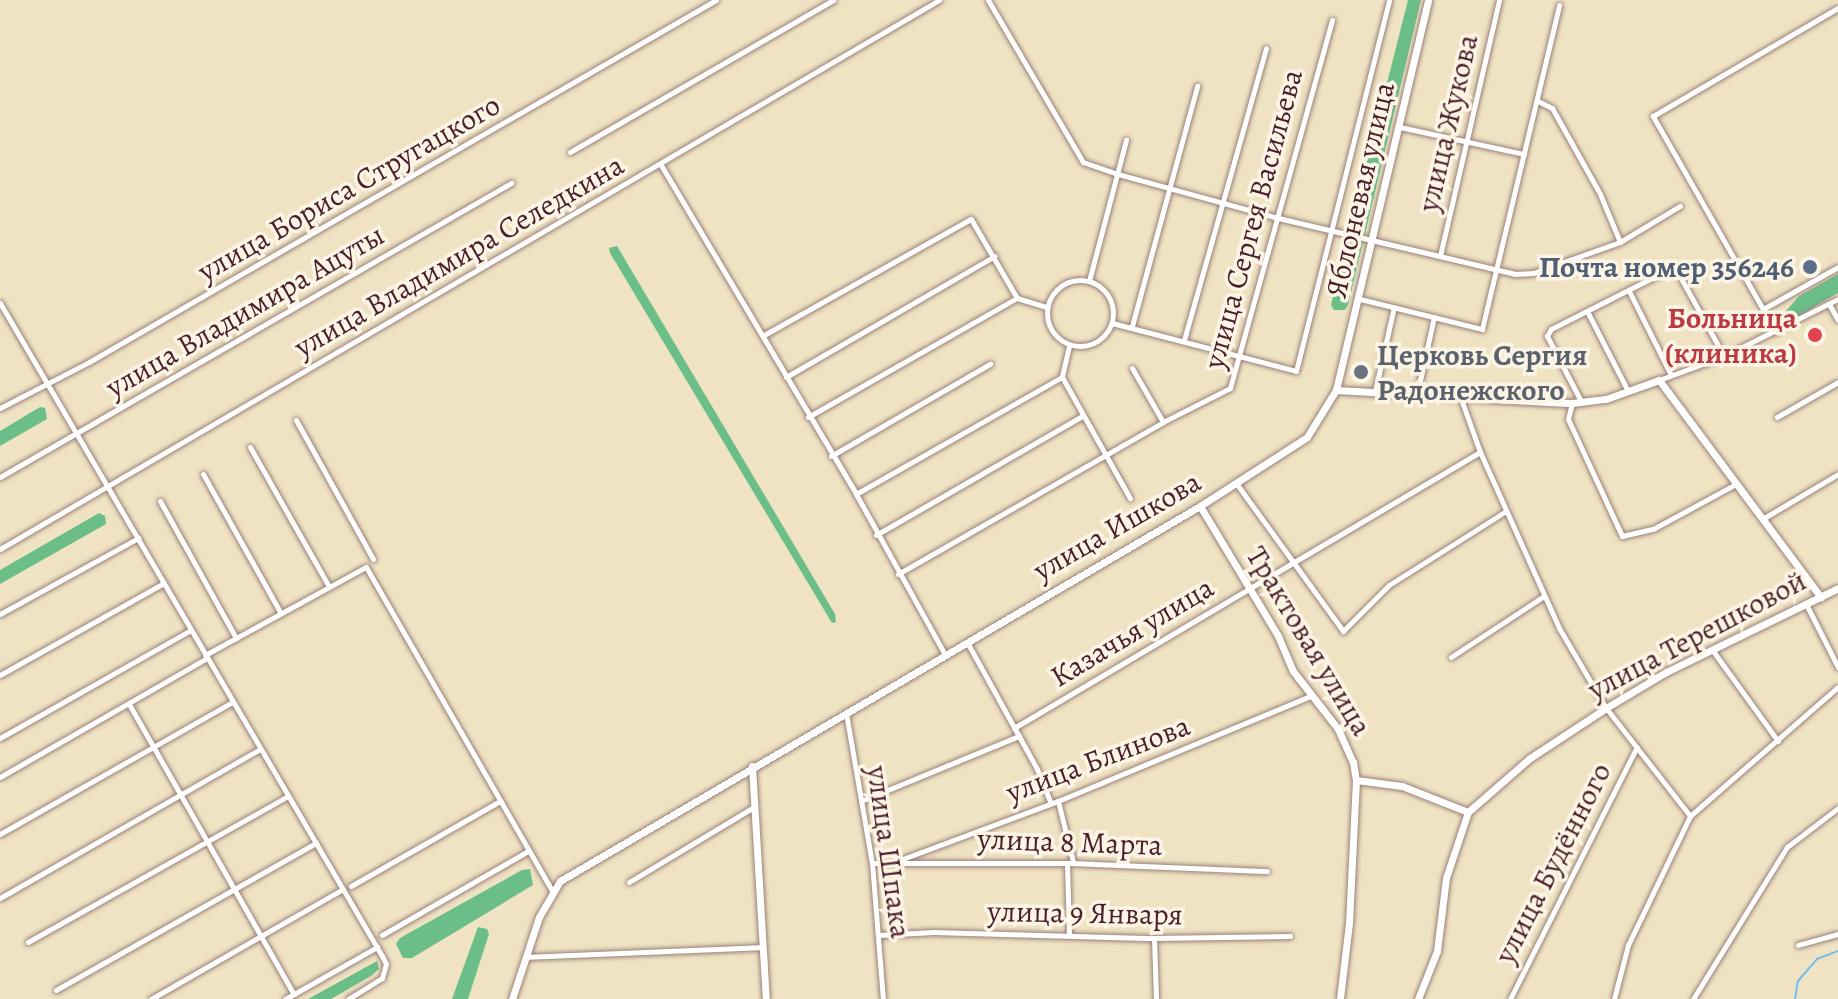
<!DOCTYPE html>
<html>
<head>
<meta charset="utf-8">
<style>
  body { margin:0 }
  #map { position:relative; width:1838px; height:999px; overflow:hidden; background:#efe3c4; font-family:Alegreya,serif }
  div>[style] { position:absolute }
  .forest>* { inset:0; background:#6cbe89 }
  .stream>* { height:2px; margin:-1px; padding:0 1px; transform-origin:1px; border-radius:1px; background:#73beec }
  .roads { filter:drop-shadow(0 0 2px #9c8178) drop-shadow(0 0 2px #9c8178) }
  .street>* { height:5px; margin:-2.5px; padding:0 2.5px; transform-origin:2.5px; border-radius:2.5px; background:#fff }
  .street>.ring { margin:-2.5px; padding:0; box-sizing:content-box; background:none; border:5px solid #fff; border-radius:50% }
  .secondary>* { height:7px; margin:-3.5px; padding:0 3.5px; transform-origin:3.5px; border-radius:3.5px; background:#fff }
  .dots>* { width:22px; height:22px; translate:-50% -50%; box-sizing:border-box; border:4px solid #fcf5e5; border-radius:50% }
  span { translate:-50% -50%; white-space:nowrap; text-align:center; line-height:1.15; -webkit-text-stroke:7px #fcf5e5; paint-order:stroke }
  .street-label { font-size:30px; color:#4a1f2b }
  .service-label { font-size:30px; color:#4e5e75; font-weight:700 }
  .right { translate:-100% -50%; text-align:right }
  .health-label { font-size:30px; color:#be3a42; font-weight:700 }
  .worship-label { font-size:30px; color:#5b616d; font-weight:700 }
  .left { translate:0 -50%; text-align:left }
</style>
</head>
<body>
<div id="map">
  <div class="forest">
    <i style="clip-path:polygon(1408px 0,1421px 0,1348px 305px,1345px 310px,1334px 310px,1331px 305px)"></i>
    <i style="clip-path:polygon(617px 246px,835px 614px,836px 622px,832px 623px,610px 253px,609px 248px)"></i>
    <i style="clip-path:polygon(1838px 274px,1838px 293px,1783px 325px,1779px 319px,1799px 296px)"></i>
    <i style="clip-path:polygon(40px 407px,45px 408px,47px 419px,0 446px,0 431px)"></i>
    <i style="clip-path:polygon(99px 513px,105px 516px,106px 524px,0 584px,0 570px)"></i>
    <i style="clip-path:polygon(530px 869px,533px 885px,412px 958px,403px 958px,396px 944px,400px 938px,522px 870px)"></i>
    <i style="clip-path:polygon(478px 927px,487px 929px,489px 934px,468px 999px,452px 999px)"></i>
    <i style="clip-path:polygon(377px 961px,379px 969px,371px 976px,331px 999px,308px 999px)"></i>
  </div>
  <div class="stream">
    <i style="left:1795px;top:999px;width:18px;rotate:-81deg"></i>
    <i style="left:1798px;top:981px;width:29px;rotate:-49deg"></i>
    <i style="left:1817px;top:959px;width:22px;rotate:-21deg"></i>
  </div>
  <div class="roads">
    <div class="street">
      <i style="left:988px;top:0;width:188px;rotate:59.6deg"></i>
      <i style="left:1083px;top:162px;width:37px;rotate:19deg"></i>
      <i style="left:1118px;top:174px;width:162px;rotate:15.4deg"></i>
      <i style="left:1274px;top:217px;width:248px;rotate:13.3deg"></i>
      <i style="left:1515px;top:274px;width:18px;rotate:-3deg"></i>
      <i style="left:1533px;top:273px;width:92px;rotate:-19.6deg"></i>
      <i style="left:1620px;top:242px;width:70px;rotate:-31deg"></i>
      <i style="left:1538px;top:101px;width:16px;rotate:27deg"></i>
      <i style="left:1552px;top:108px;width:98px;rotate:60.8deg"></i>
      <i style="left:1600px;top:194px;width:52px;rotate:67.4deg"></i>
      <i style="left:1400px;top:127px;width:127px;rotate:12.3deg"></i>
      <i style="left:570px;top:152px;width:304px;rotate:-30deg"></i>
      <i style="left:661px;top:165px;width:382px;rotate:59.3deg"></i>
      <i style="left:856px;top:494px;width:182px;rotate:61deg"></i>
      <i style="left:1440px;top:256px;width:263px;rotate:-77deg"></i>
      <i class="ring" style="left:1047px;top:280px;width:61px;height:61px"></i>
      <i style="left:1089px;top:281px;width:146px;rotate:-75.3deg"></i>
      <i style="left:1629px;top:291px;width:94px;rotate:63.4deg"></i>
      <i style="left:1360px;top:299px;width:126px;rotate:13.8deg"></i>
      <i style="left:1482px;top:329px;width:333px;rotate:-76.6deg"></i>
      <i style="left:0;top:303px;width:757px;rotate:59.67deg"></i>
      <i style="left:382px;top:956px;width:9px;rotate:63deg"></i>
      <i style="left:386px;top:964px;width:15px;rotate:106deg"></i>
      <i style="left:382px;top:978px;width:40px;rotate:148deg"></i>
      <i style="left:1829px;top:304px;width:18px;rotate:61deg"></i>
      <i style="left:1763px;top:309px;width:86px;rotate:-29.2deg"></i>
      <i style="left:1588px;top:313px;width:88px;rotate:62.9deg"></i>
      <i style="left:1112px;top:323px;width:190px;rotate:14.6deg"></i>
      <i style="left:1296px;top:371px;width:382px;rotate:-75.9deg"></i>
      <i style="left:1132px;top:326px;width:249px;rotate:-74.8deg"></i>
      <i style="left:1776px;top:332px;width:249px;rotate:-119.7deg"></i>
      <i style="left:1653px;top:116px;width:214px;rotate:-30.3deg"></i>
      <i style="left:764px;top:335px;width:237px;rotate:-29.3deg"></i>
      <i style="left:971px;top:219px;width:91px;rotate:59.8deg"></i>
      <i style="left:1017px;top:298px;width:31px;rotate:17deg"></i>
      <i style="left:1184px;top:340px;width:303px;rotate:-74.3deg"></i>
      <i style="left:1069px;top:346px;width:32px;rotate:103deg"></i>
      <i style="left:1062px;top:377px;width:139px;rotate:60.7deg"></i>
      <i style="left:1132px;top:368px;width:62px;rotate:60.1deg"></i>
      <i style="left:786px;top:377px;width:241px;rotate:-30.1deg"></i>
      <i style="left:1659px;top:380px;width:69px;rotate:-20.3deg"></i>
      <i style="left:1724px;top:356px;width:127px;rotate:-26.6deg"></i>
      <i style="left:1375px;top:391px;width:86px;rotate:-77.3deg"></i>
      <i style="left:1417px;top:394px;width:79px;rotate:-77.6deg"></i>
      <i style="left:1460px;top:396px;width:59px;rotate:70.3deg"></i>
      <i style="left:1480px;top:452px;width:193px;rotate:65.8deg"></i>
      <i style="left:1559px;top:628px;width:93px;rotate:59.6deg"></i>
      <i style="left:1606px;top:708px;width:137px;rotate:52.1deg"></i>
      <i style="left:1572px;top:403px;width:16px;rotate:104deg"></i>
      <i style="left:1568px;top:419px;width:129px;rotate:65.2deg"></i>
      <i style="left:1622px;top:536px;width:32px;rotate:-13deg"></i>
      <i style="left:1653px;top:529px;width:94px;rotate:-28.5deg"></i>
      <i style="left:1582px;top:403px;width:76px;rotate:-117.6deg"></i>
      <i style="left:1547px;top:336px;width:8px;rotate:-60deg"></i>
      <i style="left:1551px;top:329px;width:133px;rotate:-26.8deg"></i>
      <i style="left:1670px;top:269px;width:7px;rotate:16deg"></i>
      <i style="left:1677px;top:271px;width:97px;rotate:61.1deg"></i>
      <i style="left:0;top:408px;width:100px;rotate:-27.3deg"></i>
      <i style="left:89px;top:362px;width:724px;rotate:-30deg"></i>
      <i style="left:808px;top:417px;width:241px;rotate:-29.7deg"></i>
      <i style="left:1777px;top:417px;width:70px;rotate:-29.8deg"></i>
      <i style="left:296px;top:420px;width:159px;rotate:61deg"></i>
      <i style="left:250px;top:447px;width:159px;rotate:60.5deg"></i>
      <i style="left:831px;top:456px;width:184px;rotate:-30.1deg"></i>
      <i style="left:203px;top:474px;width:158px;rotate:60.8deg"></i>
      <i style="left:0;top:477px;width:590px;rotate:-29.91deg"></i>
      <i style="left:1236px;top:483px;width:183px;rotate:54.1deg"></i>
      <i style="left:1343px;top:631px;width:65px;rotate:-45deg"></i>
      <i style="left:1389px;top:585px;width:138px;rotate:-32.3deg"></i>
      <i style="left:856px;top:494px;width:237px;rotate:-29.6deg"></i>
      <i style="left:160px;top:501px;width:157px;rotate:61deg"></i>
      <i style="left:1764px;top:518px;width:86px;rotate:-30.7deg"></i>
      <i style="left:876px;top:535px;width:238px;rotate:-30deg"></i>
      <i style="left:0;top:549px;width:1088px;rotate:-30.31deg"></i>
      <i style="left:898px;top:574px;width:305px;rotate:-29.8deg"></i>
      <i style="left:1163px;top:422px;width:75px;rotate:-26.9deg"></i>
      <i style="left:1230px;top:388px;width:382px;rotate:-74.5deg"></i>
      <i style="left:1806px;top:604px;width:71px;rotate:63.1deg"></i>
      <i style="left:0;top:614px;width:158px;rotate:-28.8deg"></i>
      <i style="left:967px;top:642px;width:145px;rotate:61.1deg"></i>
      <i style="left:1037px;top:769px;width:35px;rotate:68deg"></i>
      <i style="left:1713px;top:651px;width:111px;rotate:54.2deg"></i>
      <i style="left:205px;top:655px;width:183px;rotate:-28.7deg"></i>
      <i style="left:366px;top:567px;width:374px;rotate:60.1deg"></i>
      <i style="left:1451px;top:657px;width:111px;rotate:-33.3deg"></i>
      <i style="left:0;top:675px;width:188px;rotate:-29.3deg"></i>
      <i style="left:129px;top:704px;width:334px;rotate:60.4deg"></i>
      <i style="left:846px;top:713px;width:152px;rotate:80.2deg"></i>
      <i style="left:872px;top:863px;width:136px;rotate:85.4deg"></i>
      <i style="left:1014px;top:728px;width:542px;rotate:-30.64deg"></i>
      <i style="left:0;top:738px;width:219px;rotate:-29.5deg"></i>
      <i style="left:0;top:777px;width:239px;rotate:-29.9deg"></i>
      <i style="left:861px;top:801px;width:171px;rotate:-22.4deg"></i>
      <i style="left:1058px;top:801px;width:63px;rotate:76.2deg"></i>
      <i style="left:0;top:834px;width:267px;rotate:-29.6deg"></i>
      <i style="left:900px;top:860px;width:169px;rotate:-20.5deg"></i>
      <i style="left:1058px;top:801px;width:273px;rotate:-22.6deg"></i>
      <i style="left:872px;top:863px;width:201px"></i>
      <i style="left:1073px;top:863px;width:194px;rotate:2.4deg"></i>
      <i style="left:1067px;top:863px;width:72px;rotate:88.4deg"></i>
      <i style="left:629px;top:882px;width:146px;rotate:-31deg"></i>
      <i style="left:351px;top:886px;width:172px;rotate:-29.7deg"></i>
      <i style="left:0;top:898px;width:300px;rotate:-29.8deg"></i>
      <i style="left:382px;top:935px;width:168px;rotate:-29.9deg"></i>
      <i style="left:879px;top:935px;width:54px;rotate:-3.2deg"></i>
      <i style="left:933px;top:932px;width:221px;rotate:1.6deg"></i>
      <i style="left:1154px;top:938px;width:136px;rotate:-0.8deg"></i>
      <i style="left:1154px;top:938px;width:61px;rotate:88.1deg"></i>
      <i style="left:28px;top:942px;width:298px;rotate:-29.3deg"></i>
      <i style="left:1798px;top:945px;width:41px;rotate:-15.4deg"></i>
      <i style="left:526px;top:957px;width:237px;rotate:-2.4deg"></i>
      <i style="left:56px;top:990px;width:299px;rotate:-29.5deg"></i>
      <i style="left:151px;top:999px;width:221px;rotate:-29.8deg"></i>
      <i style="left:285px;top:999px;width:106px;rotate:-29.5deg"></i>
      <i style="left:1510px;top:999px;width:282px;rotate:-63.3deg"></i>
      <i style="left:1614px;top:999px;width:56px;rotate:-75.5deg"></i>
      <i style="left:1628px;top:945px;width:143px;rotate:-64.3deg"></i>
      <i style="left:1690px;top:816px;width:196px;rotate:-41.1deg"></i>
      <i style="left:1693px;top:999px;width:179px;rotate:-58.3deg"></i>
      <i style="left:1787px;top:847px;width:64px;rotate:-37.4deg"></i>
    </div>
    <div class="secondary">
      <i style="left:1336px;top:390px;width:236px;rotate:3.2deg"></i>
      <i style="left:1572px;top:403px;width:34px;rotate:-7deg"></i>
      <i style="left:1606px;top:399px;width:56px;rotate:-19.7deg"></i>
      <i style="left:1659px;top:380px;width:271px;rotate:53.3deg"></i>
      <i style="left:1200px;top:506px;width:152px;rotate:59deg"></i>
      <i style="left:1278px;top:636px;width:38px;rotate:67deg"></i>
      <i style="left:1293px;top:671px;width:73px;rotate:52.2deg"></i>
      <i style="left:1338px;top:729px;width:36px;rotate:66deg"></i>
      <i style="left:1353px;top:762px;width:18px;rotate:81deg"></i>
      <i style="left:1356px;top:780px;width:143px;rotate:92.8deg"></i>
      <i style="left:1349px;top:923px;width:77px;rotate:96.8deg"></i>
      <i style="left:752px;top:766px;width:233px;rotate:86.6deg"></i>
      <i style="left:1356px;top:780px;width:46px;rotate:7.4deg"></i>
      <i style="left:1402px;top:786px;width:71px;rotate:21.5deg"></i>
      <i style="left:512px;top:999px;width:86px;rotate:-71.8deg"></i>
      <i style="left:539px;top:917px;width:42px;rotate:-59.7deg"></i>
      <i style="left:560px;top:881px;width:742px;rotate:-30.37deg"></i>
      <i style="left:1200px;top:506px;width:127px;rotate:-32.8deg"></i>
      <i style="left:1307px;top:437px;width:55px;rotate:-58.3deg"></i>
      <i style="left:1336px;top:390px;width:401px;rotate:-76.7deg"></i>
      <i style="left:1418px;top:999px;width:52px;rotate:-68.4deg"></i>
      <i style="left:1437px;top:951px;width:74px;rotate:-83deg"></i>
      <i style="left:1446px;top:878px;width:70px;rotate:-71.6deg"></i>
      <i style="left:1468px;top:812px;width:82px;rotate:-41.1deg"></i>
      <i style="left:1530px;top:758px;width:91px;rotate:-33.3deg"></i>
      <i style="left:1606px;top:708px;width:70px;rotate:-31deg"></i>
      <i style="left:1666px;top:672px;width:191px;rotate:-26deg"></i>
    </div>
  </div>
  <div class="dots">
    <i style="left:1810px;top:267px;background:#5c6f8a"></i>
    <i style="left:1815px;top:335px;background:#e0444e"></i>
    <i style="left:1361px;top:372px;background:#6b7280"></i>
  </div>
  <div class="street-label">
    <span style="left:1448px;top:123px;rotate:-77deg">улица Жукова</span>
    <span style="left:349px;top:188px;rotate:-30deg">улица Бориса Стругацкого</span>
    <span style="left:1360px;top:190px;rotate:-77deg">Яблоневая улица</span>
    <span style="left:1253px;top:219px;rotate:-75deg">улица Сергея Васильева</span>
    <span style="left:459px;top:256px;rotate:-30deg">улица Владимира Селедкина</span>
    <span style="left:245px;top:311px;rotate:-30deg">улица Владимира Ацуты</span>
    <span style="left:1117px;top:526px;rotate:-30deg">улица Ишкова</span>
    <span style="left:1132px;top:632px;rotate:-31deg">Казачья улица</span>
    <span style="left:1697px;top:635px;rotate:-28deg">улица Терешковой</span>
    <span style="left:1309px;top:641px;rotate:59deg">Трактовая улица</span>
    <span style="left:1098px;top:759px;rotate:-21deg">улица Блинова</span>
    <span style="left:1070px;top:842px;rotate:2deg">улица 8 Марта</span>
    <span style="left:889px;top:852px;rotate:82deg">улица Шпака</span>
    <span style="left:1553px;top:863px;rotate:-63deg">улица Будённого</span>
    <span style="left:1085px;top:913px;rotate:1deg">улица 9 Января</span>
  </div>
  <div class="service-label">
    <span class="right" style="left:1794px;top:267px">Почта номер 356246</span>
  </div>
  <div class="health-label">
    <span class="right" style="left:1797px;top:335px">Больница<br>(клиника)</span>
  </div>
  <div class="worship-label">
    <span class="left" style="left:1377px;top:372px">Церковь Сергия<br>Радонежского</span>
  </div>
</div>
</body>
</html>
